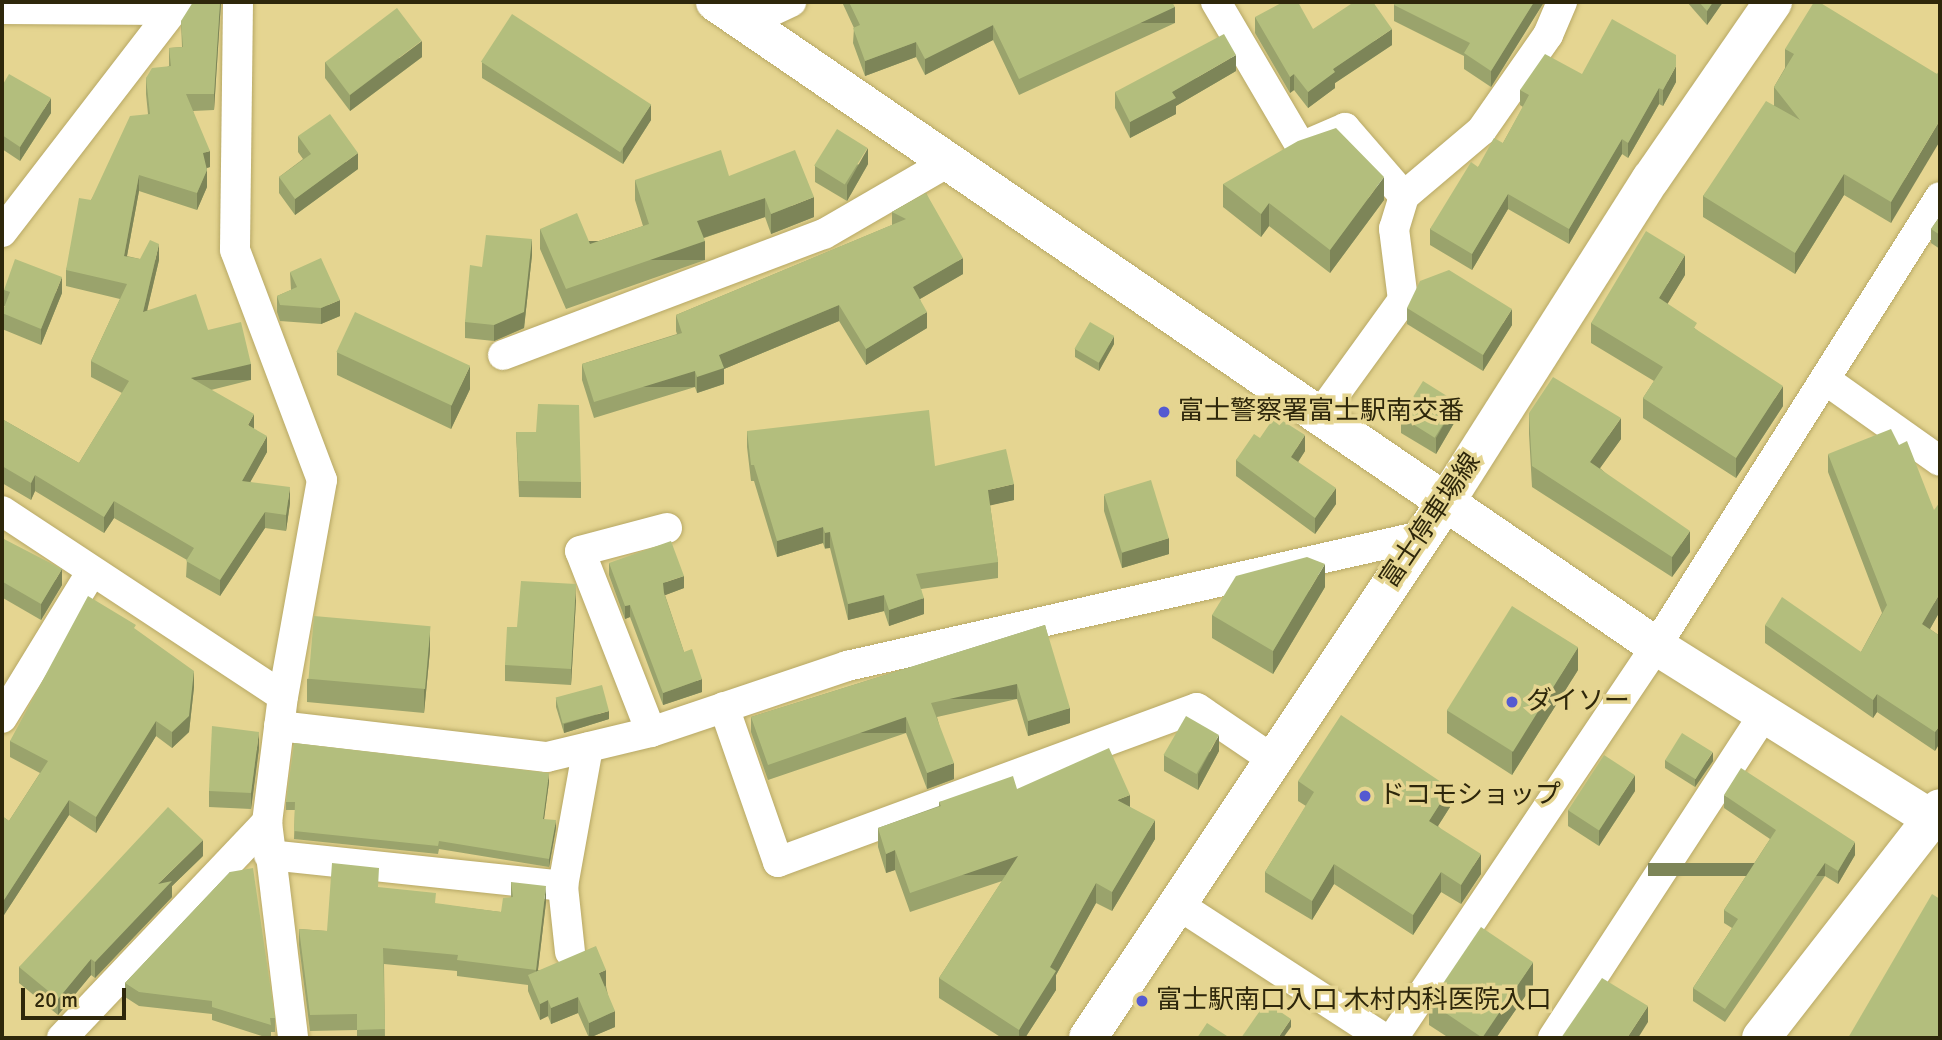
<!DOCTYPE html>
<html>
<head>
<meta charset="utf-8">
<style>
  body { margin:0 }
  #map { position:relative; width:1942px; height:1040px; overflow:hidden; background:#e5d591; font-family:Signika,"Noto Sans JP",sans-serif }
  div>[style] { position:absolute }
  .roads { filter:drop-shadow(0 0 2px #b7a865) drop-shadow(0 0 2px #b7a865) }
  .street>* { height:30px; margin:-15px; padding:0 15px; transform-origin:15px; border-radius:15px; background:#fff }
  .secondary>* { height:38px; margin:-19px; padding:0 19px; transform-origin:19px; border-radius:19px; background:#fff }
  .wall>* { inset:0; background:#9aa36c }
  .shaded-wall>* { inset:0; background:#7d8558; transform-origin:0 0 }
  .building>* { inset:0; background:#b3be7d; transform-origin:0 0 }
  .dots>* { width:19px; height:19px; translate:-50% -50%; box-sizing:border-box; border:4px solid #e5d591; border-radius:50% }
  span { translate:-50% -50%; white-space:nowrap; text-align:center; line-height:1.15; -webkit-text-stroke:7px #e5d591; paint-order:stroke }
  .poi-label { font-size:26px; color:#2e270b }
  .left { translate:0 -50%; text-align:left }
  .street-label { font-size:26px; color:#2e270b }
  .frame { position:absolute; inset:0; border:4px solid #2e270b; pointer-events:none }
  .scale { position:absolute; left:21px; top:988px; width:105px; height:32px; box-sizing:border-box; border:4px solid #2e270b; border-top:0; padding-left:9px; font-size:21px; line-height:24px; white-space:nowrap; color:#2e270b; -webkit-text-stroke:5px #e5d591; paint-order:stroke }
</style>
</head>
<body>
<div id="map">
  <div class="roads">
    <div class="street">
      <i style="left:238px;top:2px;width:248px;rotate:90.7deg"></i>
      <i style="left:235px;top:250px;width:246px;rotate:69.3deg"></i>
      <i style="left:322px;top:480px;width:219px;rotate:100.2deg"></i>
      <i style="left:283px;top:696px;width:127px;rotate:97.2deg"></i>
      <i style="left:267px;top:822px;width:218px;rotate:83.1deg"></i>
      <i style="left:1216px;top:2px;width:168px;rotate:59.6deg"></i>
      <i style="left:1301px;top:147px;width:48px;rotate:-23.4deg"></i>
      <i style="left:1345px;top:128px;width:90px;rotate:49.1deg"></i>
      <i style="left:2px;top:9px;width:169px;rotate:0.3deg"></i>
      <i style="left:746px;top:23px;width:50px;rotate:-25deg"></i>
      <i style="left:2px;top:232px;width:290px;rotate:-52.4deg"></i>
      <i style="left:503px;top:355px;width:343px;rotate:-20.7deg"></i>
      <i style="left:824px;top:234px;width:146px;rotate:-30.1deg"></i>
      <i style="left:1827px;top:381px;width:138px;rotate:35.3deg"></i>
      <i style="left:1319px;top:416px;width:143px;rotate:-54.1deg"></i>
      <i style="left:1403px;top:300px;width:72px;rotate:-97.2deg"></i>
      <i style="left:1394px;top:229px;width:34px;rotate:-73deg"></i>
      <i style="left:1404px;top:196px;width:101px;rotate:-40.2deg"></i>
      <i style="left:1481px;top:131px;width:117px;rotate:-55.1deg"></i>
      <i style="left:1548px;top:35px;width:36px;rotate:-67deg"></i>
      <i style="left:2px;top:511px;width:336px;rotate:33.4deg"></i>
      <i style="left:724px;top:707px;width:164px;rotate:70.8deg"></i>
      <i style="left:778px;top:862px;width:446px;rotate:-20.2deg"></i>
      <i style="left:1197px;top:708px;width:91px;rotate:34.2deg"></i>
      <i style="left:2px;top:718px;width:170px;rotate:-58.5deg"></i>
      <i style="left:279px;top:726px;width:270px;rotate:6.6deg"></i>
      <i style="left:547px;top:757px;width:107px;rotate:-13.5deg"></i>
      <i style="left:651px;top:732px;width:207px;rotate:-18.6deg"></i>
      <i style="left:847px;top:666px;width:589px;rotate:-12.76deg"></i>
      <i style="left:651px;top:732px;width:194px;rotate:-111.4deg"></i>
      <i style="left:580px;top:551px;width:90px;rotate:-14.8deg"></i>
      <i style="left:269px;top:855px;width:296px;rotate:6deg"></i>
      <i style="left:1177px;top:904px;width:246px;rotate:33deg"></i>
      <i style="left:570px;top:952px;width:66px;rotate:-96.1deg"></i>
      <i style="left:563px;top:886px;width:141px;rotate:-79.8deg"></i>
      <i style="left:62px;top:1038px;width:298px;rotate:-46.5deg"></i>
      <i style="left:1393px;top:1038px;width:472px;rotate:-56.1deg"></i>
      <i style="left:1656px;top:646px;width:531px;rotate:-57.69deg"></i>
      <i style="left:1553px;top:1038px;width:387px;rotate:-56.9deg"></i>
    </div>
    <div class="secondary">
      <i style="left:715px;top:2px;width:1140px;rotate:34.39deg"></i>
      <i style="left:1656px;top:646px;width:326px;rotate:32.1deg"></i>
      <i style="left:1088px;top:1038px;width:643px;rotate:-56.29deg"></i>
      <i style="left:1445px;top:503px;width:384px;rotate:-57.6deg"></i>
      <i style="left:1651px;top:179px;width:215px;rotate:-55.4deg"></i>
      <i style="left:1761px;top:1038px;width:291px;rotate:-52.1deg"></i>
    </div>
  </div>
  <div class="wall">
    <i style="clip-path:polygon(221px 2px,214px 110px,193px 111px,210px 167px,207px 168px,207px 187px,197px 210px,139px 191px,127px 256px,140px 259px,159px 260px,147px 310px,208px 330px,251px 380px,211px 390px,267px 452px,250px 482px,290px 503px,286px 531px,265px 528px,220px 596px,186px 577px,187px 560px,114px 518px,104px 533px,35px 491px,31px 500px,2px 483px,2px 419px,79px 463px,122px 393px,91px 377px,91px 361px,120px 299px,66px 286px,66px 270px,91px 200px,148px 114px,146px 94px,146px 78px,169px 66px,169px 48px,182px 47px,181px 21px)"></i>
    <i style="clip-path:polygon(842px 2px,1172px 2px,1175px 23px,1019px 95px,993px 40px,925px 75px,916px 57px,865px 76px,853px 43px,854px 28px)"></i>
    <i style="clip-path:polygon(1396px 2px,1544px 2px,1491px 87px,1464px 69px,1464px 56px,1394px 21px,1394px 5px)"></i>
    <i style="clip-path:polygon(1687px 2px,1723px 2px,1707px 25px)"></i>
    <i style="clip-path:polygon(1255px 17px,1313px 29px,1392px 45px,1335px 83px,1335px 88px,1308px 108px,1294px 90px,1290px 93px,1255px 33px)"></i>
    <i style="clip-path:polygon(1785px 49px,1937px 74px,1891px 223px,1844px 195px,1795px 274px,1703px 217px,1703px 196px,1774px 105px,1774px 87px,1785px 68px)"></i>
    <i style="clip-path:polygon(422px 57px,350px 111px,325px 78px,325px 62px)"></i>
    <i style="clip-path:polygon(482px 62px,651px 120px,623px 164px,482px 78px)"></i>
    <i style="clip-path:polygon(1236px 71px,1176px 106px,1176px 114px,1130px 138px,1115px 108px,1115px 92px)"></i>
    <i style="clip-path:polygon(1582px 74px,1676px 82px,1663px 106px,1659px 104px,1628px 158px,1622px 154px,1569px 244px,1508px 209px,1472px 270px,1430px 245px,1430px 229px,1478px 167px,1503px 143px,1523px 107px,1520px 105px,1520px 90px)"></i>
    <i style="clip-path:polygon(2px 86px,51px 113px,20px 161px,2px 149px)"></i>
    <i style="clip-path:polygon(298px 136px,358px 169px,295px 215px,279px 193px,279px 177px,303px 159px,298px 152px)"></i>
    <i style="clip-path:polygon(868px 164px,847px 201px,815px 182px,815px 166px)"></i>
    <i style="clip-path:polygon(729px 176px,814px 217px,771px 234px,765px 217px,704px 238px,705px 260px,566px 309px,540px 249px,540px 229px,590px 244px,643px 226px,635px 200px,635px 180px)"></i>
    <i style="clip-path:polygon(1223px 184px,1384px 200px,1330px 273px,1269px 226px,1261px 237px,1223px 207px)"></i>
    <i style="clip-path:polygon(926px 193px,963px 274px,920px 299px,927px 328px,866px 365px,839px 321px,724px 369px,724px 384px,697px 393px,695px 387px,594px 418px,582px 380px,582px 364px,677px 334px,676px 331px,676px 315px,892px 225px,892px 212px)"></i>
    <i style="clip-path:polygon(1940px 216px,1940px 249px,1931px 243px,1931px 229px)"></i>
    <i style="clip-path:polygon(532px 255px,524px 328px,494px 341px,465px 338px,465px 322px,482px 267px)"></i>
    <i style="clip-path:polygon(290px 272px,340px 316px,321px 324px,280px 321px,277px 312px,277px 296px,291px 290px)"></i>
    <i style="clip-path:polygon(1685px 275px,1667px 304px,1783px 406px,1736px 478px,1643px 418px,1643px 398px,1654px 381px,1591px 343px,1591px 323px)"></i>
    <i style="clip-path:polygon(4px 290px,62px 293px,41px 345px,2px 329px,2px 313px,5px 306px,4px 306px)"></i>
    <i style="clip-path:polygon(1407px 308px,1512px 325px,1483px 371px,1407px 324px)"></i>
    <i style="clip-path:polygon(1114px 344px,1099px 371px,1075px 357px,1075px 349px)"></i>
    <i style="clip-path:polygon(337px 352px,470px 389px,451px 429px,337px 375px)"></i>
    <i style="clip-path:polygon(1529px 413px,1621px 439px,1600px 468px,1690px 552px,1672px 577px,1532px 487px,1529px 434px)"></i>
    <i style="clip-path:polygon(1401px 417px,1457px 418px,1436px 454px,1401px 433px)"></i>
    <i style="clip-path:polygon(747px 431px,935px 466px,1014px 500px,990px 505px,998px 562px,998px 578px,921px 589px,924px 614px,889px 626px,884px 611px,848px 620px,830px 548px,825px 549px,823px 543px,777px 557px,754px 481px,751px 481px,747px 447px)"></i>
    <i style="clip-path:polygon(516px 432px,536px 432px,581px 482px,581px 498px,519px 497px)"></i>
    <i style="clip-path:polygon(1260px 438px,1305px 451px,1298px 462px,1336px 504px,1315px 534px,1236px 476px,1236px 460px)"></i>
    <i style="clip-path:polygon(1828px 454px,1940px 611px,1930px 629px,1940px 636px,1935px 751px,1877px 712px,1873px 718px,1765px 643px,1765px 625px,1861px 652px,1882px 613px,1828px 472px)"></i>
    <i style="clip-path:polygon(1104px 495px,1169px 554px,1122px 568px,1104px 511px)"></i>
    <i style="clip-path:polygon(2px 538px,62px 585px,41px 620px,3px 598px)"></i>
    <i style="clip-path:polygon(609px 563px,684px 588px,665px 595px,684px 652px,702px 692px,663px 705px,630px 617px,625px 619px,609px 575px)"></i>
    <i style="clip-path:polygon(1325px 587px,1273px 674px,1212px 638px,1212px 615px)"></i>
    <i style="clip-path:polygon(576px 600px,571px 685px,505px 681px,505px 665px,517px 627px)"></i>
    <i style="clip-path:polygon(1045px 625px,1070px 723px,1028px 736px,1017px 699px,937px 717px,954px 779px,927px 789px,906px 733px,768px 780px,751px 732px,751px 717px)"></i>
    <i style="clip-path:polygon(136px 630px,194px 687px,189px 732px,172px 748px,156px 736px,96px 833px,69px 815px,2px 918px,2px 816px,9px 821px,40px 773px,10px 757px,10px 741px)"></i>
    <i style="clip-path:polygon(430px 650px,424px 713px,307px 702px,307px 679px)"></i>
    <i style="clip-path:polygon(1578px 670px,1512px 775px,1447px 733px,1447px 710px)"></i>
    <i style="clip-path:polygon(556px 699px,609px 719px,564px 733px,556px 707px)"></i>
    <i style="clip-path:polygon(259px 748px,251px 809px,209px 807px,209px 791px)"></i>
    <i style="clip-path:polygon(1219px 751px,1198px 790px,1164px 771px,1164px 755px)"></i>
    <i style="clip-path:polygon(1665px 760px,1713px 761px,1695px 787px,1665px 768px)"></i>
    <i style="clip-path:polygon(1298px 781px,1450px 807px,1438px 826px,1481px 874px,1461px 904px,1441px 892px,1413px 935px,1334px 884px,1312px 920px,1265px 892px,1265px 872px,1306px 806px,1298px 801px)"></i>
    <i style="clip-path:polygon(549px 782px,544px 819px,556px 828px,549px 867px,439px 849px,438px 854px,294px 839px,295px 810px,286px 810px,286px 802px)"></i>
    <i style="clip-path:polygon(1017px 789px,1130px 807px,1155px 839px,1112px 911px,1096px 903px,1056px 975px,1056px 990px,1025px 1038px,1002px 1038px,939px 998px,939px 978px,1002px 881px,910px 912px,895px 870px,886px 873px,878px 847px,878px 828px,939px 806px,939px 802px)"></i>
    <i style="clip-path:polygon(1635px 791px,1599px 846px,1568px 826px,1568px 810px)"></i>
    <i style="clip-path:polygon(1724px 795px,1855px 855px,1838px 884px,1825px 876px,1725px 1022px,1693px 1001px,1693px 988px,1732px 928px,1724px 923px,1724px 910px,1770px 839px,1724px 808px)"></i>
    <i style="clip-path:polygon(203px 856px,172px 886px,172px 897px,95px 978px,91px 975px,58px 1015px,19px 983px,19px 967px)"></i>
    <i style="clip-path:polygon(230px 872px,275px 1018px,275px 1032px,271px 1032px,271px 1038px,268px 1038px,212px 1020px,212px 1014px,139px 1006px,125px 997px,125px 983px)"></i>
    <i style="clip-path:polygon(511px 882px,546px 902px,538px 970px,606px 986px,615px 1027px,589px 1038px,578px 1013px,551px 1024px,548px 1016px,540px 1020px,528px 991px,528px 985px,457px 976px,457px 971px,384px 964px,385px 1038px,357px 1038px,357px 1030px,310px 1031px,299px 945px,299px 929px,327px 931px,379px 888px,436px 904px,501px 912px,511px 897px)"></i>
    <i style="clip-path:polygon(1533px 985px,1496px 1038px,1449px 1038px,1429px 1025px,1429px 1002px)"></i>
  </div>
  <div class="shaded-wall">
    <i style="clip-path:polygon(220px 2px,221px 2px,214px 110px,214px 94px)"></i>
    <i style="clip-path:polygon(1534px 2px,1544px 2px,1491px 87px,1491px 71px)"></i>
    <i style="clip-path:polygon(1713px 2px,1723px 2px,1707px 25px,1707px 11px)"></i>
    <i style="left:1175px;top:7px;width:16px;height:172px;rotate:90deg"></i>
    <i style="clip-path:polygon(993px 25px,993px 40px,925px 75px,925px 59px)"></i>
    <i style="clip-path:polygon(1392px 29px,1392px 45px,1335px 83px,1335px 88px,1308px 108px,1308px 92px,1333px 69px)"></i>
    <i style="clip-path:polygon(422px 41px,422px 57px,350px 111px,350px 95px)"></i>
    <i style="clip-path:polygon(916px 42px,916px 57px,865px 76px,865px 61px)"></i>
    <i style="clip-path:polygon(1236px 55px,1236px 71px,1176px 106px,1176px 114px,1130px 138px,1130px 122px,1172px 92px)"></i>
    <i style="clip-path:polygon(1676px 66px,1676px 82px,1663px 106px,1663px 90px)"></i>
    <i style="clip-path:polygon(1294px 74px,1294px 90px,1290px 93px,1290px 77px)"></i>
    <i style="clip-path:polygon(1659px 88px,1659px 104px,1628px 158px,1628px 143px)"></i>
    <i style="clip-path:polygon(51px 98px,51px 113px,20px 161px,20px 147px)"></i>
    <i style="clip-path:polygon(651px 104px,651px 120px,623px 164px,623px 148px)"></i>
    <i style="clip-path:polygon(1940px 120px,1940px 141px,1891px 223px,1891px 202px)"></i>
    <i style="clip-path:polygon(1622px 139px,1622px 154px,1569px 244px,1569px 229px)"></i>
    <i style="clip-path:polygon(868px 148px,868px 164px,847px 201px,847px 185px)"></i>
    <i style="clip-path:polygon(210px 151px,210px 167px,203px 169px,203px 153px)"></i>
    <i style="clip-path:polygon(358px 153px,358px 169px,295px 215px,295px 199px)"></i>
    <i style="clip-path:polygon(207px 170px,207px 187px,197px 210px,197px 193px)"></i>
    <i style="clip-path:polygon(1844px 174px,1844px 195px,1795px 274px,1795px 253px)"></i>
    <i style="clip-path:polygon(139px 175px,139px 191px,124px 272px,124px 256px)"></i>
    <i style="clip-path:polygon(1384px 177px,1384px 200px,1330px 273px,1330px 250px)"></i>
    <i style="clip-path:polygon(1508px 194px,1508px 209px,1472px 270px,1472px 254px)"></i>
    <i style="clip-path:polygon(814px 197px,814px 217px,771px 234px,771px 214px)"></i>
    <i style="clip-path:polygon(765px 198px,765px 217px,697px 240px,697px 221px)"></i>
    <i style="clip-path:polygon(1269px 203px,1269px 226px,1261px 237px,1261px 214px)"></i>
    <i style="clip-path:polygon(532px 239px,532px 255px,524px 328px,494px 341px,494px 325px)"></i>
    <i style="left:705px;top:241px;width:19px;height:147px;rotate:90deg"></i>
    <i style="clip-path:polygon(159px 244px,159px 260px,143px 328px,143px 312px)"></i>
    <i style="clip-path:polygon(1685px 255px,1685px 275px,1659px 318px,1659px 298px)"></i>
    <i style="clip-path:polygon(963px 258px,963px 274px,913px 303px,913px 287px)"></i>
    <i style="clip-path:polygon(62px 277px,62px 293px,41px 345px,41px 329px)"></i>
    <i style="clip-path:polygon(340px 300px,340px 316px,321px 324px,321px 308px)"></i>
    <i style="clip-path:polygon(839px 305px,839px 321px,724px 369px,724px 384px,697px 393px,697px 377px,719px 355px)"></i>
    <i style="clip-path:polygon(1512px 309px,1512px 325px,1483px 371px,1483px 355px)"></i>
    <i style="clip-path:polygon(927px 312px,927px 328px,866px 365px,866px 349px)"></i>
    <i style="clip-path:polygon(1114px 336px,1114px 344px,1099px 371px,1099px 363px)"></i>
    <i style="left:251px;top:364px;width:16px;height:62px;rotate:90deg"></i>
    <i style="clip-path:polygon(470px 366px,470px 389px,451px 429px,451px 406px)"></i>
    <i style="left:695px;top:371px;width:16px;height:106px;rotate:90deg"></i>
    <i style="clip-path:polygon(1783px 386px,1783px 406px,1736px 478px,1736px 458px)"></i>
    <i style="clip-path:polygon(1457px 402px,1457px 418px,1436px 454px,1436px 438px)"></i>
    <i style="clip-path:polygon(254px 414px,254px 430px,248px 425px)"></i>
    <i style="clip-path:polygon(1621px 418px,1621px 439px,1590px 482px,1590px 462px)"></i>
    <i style="clip-path:polygon(1305px 435px,1305px 451px,1291px 473px,1291px 457px)"></i>
    <i style="clip-path:polygon(267px 436px,267px 452px,242px 497px,242px 481px)"></i>
    <i style="clip-path:polygon(35px 475px,35px 491px,31px 500px,31px 483px)"></i>
    <i style="clip-path:polygon(1014px 484px,1014px 500px,988px 506px,988px 490px)"></i>
    <i style="clip-path:polygon(290px 487px,290px 503px,286px 531px,286px 515px)"></i>
    <i style="clip-path:polygon(1336px 488px,1336px 504px,1315px 534px,1315px 518px)"></i>
    <i style="clip-path:polygon(114px 501px,114px 518px,104px 533px,104px 517px)"></i>
    <i style="clip-path:polygon(265px 512px,265px 528px,220px 596px,220px 580px)"></i>
    <i style="clip-path:polygon(823px 527px,823px 543px,777px 557px,777px 541px)"></i>
    <i style="clip-path:polygon(1690px 531px,1690px 552px,1672px 577px,1672px 557px)"></i>
    <i style="left:830px;top:532px;width:16px;height:5px;rotate:90deg"></i>
    <i style="clip-path:polygon(1169px 538px,1169px 554px,1122px 568px,1122px 552px)"></i>
    <i style="clip-path:polygon(1325px 564px,1325px 587px,1273px 674px,1273px 651px)"></i>
    <i style="clip-path:polygon(62px 569px,62px 585px,41px 620px,41px 604px)"></i>
    <i style="clip-path:polygon(684px 576px,684px 588px,663px 596px,663px 583px)"></i>
    <i style="clip-path:polygon(3px 582px,3px 598px,2px 601px,2px 585px)"></i>
    <i style="clip-path:polygon(576px 584px,576px 600px,571px 685px,571px 669px)"></i>
    <i style="clip-path:polygon(1940px 593px,1940px 611px,1922px 643px,1922px 624px)"></i>
    <i style="clip-path:polygon(884px 595px,884px 611px,848px 620px,848px 604px)"></i>
    <i style="clip-path:polygon(924px 598px,924px 614px,889px 626px,889px 610px)"></i>
    <i style="clip-path:polygon(630px 605px,630px 617px,625px 619px,625px 606px)"></i>
    <i style="clip-path:polygon(430px 627px,430px 650px,424px 713px,424px 690px)"></i>
    <i style="clip-path:polygon(1578px 647px,1578px 670px,1512px 775px,1512px 752px)"></i>
    <i style="clip-path:polygon(194px 671px,194px 687px,189px 732px,172px 748px,172px 732px)"></i>
    <i style="clip-path:polygon(702px 679px,702px 692px,663px 705px,663px 693px)"></i>
    <i style="left:1017px;top:684px;width:15px;height:88px;rotate:90deg"></i>
    <i style="clip-path:polygon(1877px 694px,1877px 712px,1873px 718px,1873px 700px)"></i>
    <i style="clip-path:polygon(1070px 708px,1070px 723px,1028px 736px,1028px 721px)"></i>
    <i style="clip-path:polygon(609px 711px,609px 719px,564px 733px,564px 724px)"></i>
    <i style="left:906px;top:717px;width:16px;height:146px;rotate:90deg"></i>
    <i style="clip-path:polygon(156px 721px,156px 736px,96px 833px,96px 817px)"></i>
    <i style="clip-path:polygon(1940px 725px,1940px 743px,1935px 751px,1935px 732px)"></i>
    <i style="clip-path:polygon(259px 732px,259px 748px,251px 809px,251px 793px)"></i>
    <i style="clip-path:polygon(1219px 735px,1219px 751px,1198px 790px,1198px 774px)"></i>
    <i style="clip-path:polygon(1713px 752px,1713px 761px,1695px 787px,1695px 779px)"></i>
    <i style="clip-path:polygon(954px 763px,954px 779px,927px 789px,927px 773px)"></i>
    <i style="clip-path:polygon(549px 773px,549px 782px,543px 827px,543px 819px)"></i>
    <i style="clip-path:polygon(1635px 775px,1635px 791px,1599px 846px,1599px 830px)"></i>
    <i style="clip-path:polygon(1450px 788px,1450px 807px,1429px 840px,1429px 821px)"></i>
    <i style="clip-path:polygon(1130px 795px,1130px 814px,1117px 800px)"></i>
    <i style="clip-path:polygon(69px 800px,69px 815px,2px 918px,2px 903px)"></i>
    <i style="clip-path:polygon(556px 820px,556px 828px,549px 867px,549px 859px)"></i>
    <i style="clip-path:polygon(1155px 820px,1155px 839px,1112px 911px,1112px 892px)"></i>
    <i style="clip-path:polygon(203px 840px,203px 856px,172px 886px,172px 897px,95px 978px,95px 962px,158px 884px)"></i>
    <i style="clip-path:polygon(1855px 842px,1855px 855px,1838px 884px,1838px 871px)"></i>
    <i style="clip-path:polygon(895px 850px,895px 870px,886px 873px,886px 854px)"></i>
    <i style="clip-path:polygon(1481px 854px,1481px 874px,1461px 904px,1461px 885px)"></i>
    <i style="left:1018px;top:856px;width:19px;height:114px;rotate:90deg"></i>
    <i style="left:1825px;top:863px;width:13px;height:177px;rotate:90deg"></i>
    <i style="clip-path:polygon(1334px 864px,1334px 884px,1312px 920px,1312px 901px)"></i>
    <i style="clip-path:polygon(1441px 872px,1441px 892px,1413px 935px,1413px 915px)"></i>
    <i style="clip-path:polygon(1096px 883px,1096px 903px,1056px 975px,1056px 990px,1025px 1038px,1019px 1038px,1019px 1030px,1050px 967px)"></i>
    <i style="clip-path:polygon(546px 886px,546px 902px,536px 986px,536px 970px)"></i>
    <i style="clip-path:polygon(91px 959px,91px 975px,58px 1015px,58px 999px)"></i>
    <i style="clip-path:polygon(1533px 962px,1533px 985px,1496px 1038px,1481px 1038px)"></i>
    <i style="clip-path:polygon(606px 970px,606px 986px,599px 989px,599px 973px)"></i>
    <i style="clip-path:polygon(578px 997px,578px 1013px,551px 1024px,551px 1008px)"></i>
    <i style="clip-path:polygon(548px 1000px,548px 1016px,540px 1020px,540px 1004px)"></i>
    <i style="clip-path:polygon(1648px 1006px,1648px 1022px,1638px 1038px,1627px 1038px)"></i>
    <i style="clip-path:polygon(615px 1011px,615px 1027px,589px 1038px,589px 1023px)"></i>
    <i style="clip-path:polygon(1291px 1019px,1291px 1027px,1283px 1038px,1278px 1038px)"></i>
  </div>
  <div class="building">
    <i style="clip-path:polygon(193px 2px,220px 2px,214px 94px,186px 94px,210px 151px,203px 153px,207px 170px,197px 193px,139px 175px,124px 256px,140px 259px,150px 240px,159px 244px,143px 312px,196px 294px,208px 330px,241px 322px,251px 364px,191px 378px,254px 414px,248px 425px,267px 436px,242px 481px,290px 487px,286px 515px,265px 512px,220px 580px,186px 561px,194px 548px,114px 501px,104px 517px,35px 475px,31px 483px,2px 466px,2px 419px,79px 463px,129px 381px,91px 361px,127px 284px,66px 270px,79px 198px,91px 200px,130px 116px,150px 114px,146px 78px,152px 68px,171px 66px,169px 48px,183px 47px,181px 21px)"></i>
    <i style="clip-path:polygon(849px 2px,1172px 2px,1175px 7px,1019px 79px,993px 25px,925px 59px,916px 42px,865px 61px,853px 28px,860px 25px)"></i>
    <i style="clip-path:polygon(1283px 2px,1298px 2px,1313px 29px,1354px 2px,1373px 2px,1392px 29px,1333px 69px,1335px 72px,1308px 92px,1294px 74px,1290px 77px,1255px 17px)"></i>
    <i style="clip-path:polygon(1396px 2px,1534px 2px,1491px 71px,1464px 53px,1470px 43px,1394px 5px)"></i>
    <i style="clip-path:polygon(1699px 2px,1713px 2px,1707px 11px)"></i>
    <i style="clip-path:polygon(1814px 2px,1819px 2px,1937px 74px,1940px 69px,1940px 120px,1891px 202px,1844px 174px,1795px 253px,1703px 196px,1766px 101px,1800px 120px,1774px 87px,1794px 54px,1785px 49px)"></i>
    <i style="left:397px;top:8px;width:41px;height:90px;rotate:53deg"></i>
    <i style="left:512px;top:14px;width:166px;height:57px;rotate:33deg"></i>
    <i style="clip-path:polygon(1612px 19px,1676px 55px,1676px 66px,1663px 90px,1659px 88px,1628px 143px,1622px 139px,1569px 229px,1508px 194px,1472px 254px,1430px 229px,1471px 162px,1478px 167px,1494px 138px,1503px 143px,1529px 95px,1520px 90px,1545px 54px,1582px 74px)"></i>
    <i style="clip-path:polygon(1224px 34px,1236px 55px,1172px 92px,1176px 98px,1130px 122px,1115px 92px)"></i>
    <i style="clip-path:polygon(9px 74px,51px 98px,20px 147px,2px 135px,2px 86px)"></i>
    <i style="clip-path:polygon(330px 114px,358px 153px,295px 199px,279px 177px,311px 154px,298px 136px)"></i>
    <i style="clip-path:polygon(1336px 128px,1384px 177px,1330px 250px,1269px 203px,1261px 214px,1223px 184px,1298px 141px)"></i>
    <i style="left:837px;top:129px;width:36px;height:43px;rotate:32deg"></i>
    <i style="clip-path:polygon(721px 150px,729px 176px,795px 150px,814px 197px,771px 214px,765px 198px,697px 221px,705px 241px,566px 289px,540px 229px,577px 213px,590px 244px,649px 224px,635px 180px)"></i>
    <i style="clip-path:polygon(926px 193px,963px 258px,913px 287px,927px 312px,866px 349px,839px 305px,719px 355px,724px 368px,697px 377px,695px 371px,594px 402px,582px 364px,682px 333px,676px 315px,906px 219px,892px 212px)"></i>
    <i style="clip-path:polygon(1940px 216px,1940px 235px,1931px 229px)"></i>
    <i style="clip-path:polygon(1646px 231px,1685px 255px,1659px 298px,1697px 323px,1694px 328px,1783px 386px,1736px 458px,1643px 398px,1663px 367px,1591px 323px)"></i>
    <i style="clip-path:polygon(486px 235px,532px 239px,524px 312px,494px 325px,465px 322px,470px 265px,482px 267px)"></i>
    <i style="clip-path:polygon(321px 258px,340px 300px,321px 308px,280px 305px,277px 296px,297px 287px,290px 272px)"></i>
    <i style="clip-path:polygon(15px 259px,62px 277px,41px 329px,2px 313px,10px 292px,4px 290px)"></i>
    <i style="clip-path:polygon(1449px 270px,1512px 309px,1483px 355px,1407px 308px,1420px 281px)"></i>
    <i style="left:355px;top:312px;width:127px;height:44px;rotate:25deg"></i>
    <i style="left:1090px;top:322px;width:28px;height:31px;rotate:30deg"></i>
    <i style="clip-path:polygon(1553px 377px,1621px 418px,1590px 462px,1690px 531px,1672px 557px,1532px 466px,1529px 413px)"></i>
    <i style="left:1423px;top:381px;width:40px;height:42px;rotate:32deg"></i>
    <i style="clip-path:polygon(538px 404px,579px 405px,581px 482px,519px 481px,516px 432px,536px 432px)"></i>
    <i style="clip-path:polygon(929px 410px,935px 466px,1006px 449px,1014px 484px,988px 490px,998px 562px,916px 574px,924px 598px,889px 610px,884px 595px,848px 604px,830px 532px,825px 533px,823px 527px,777px 541px,754px 465px,751px 465px,747px 431px)"></i>
    <i style="clip-path:polygon(1275px 416px,1305px 435px,1291px 457px,1336px 488px,1315px 518px,1236px 460px,1254px 434px,1260px 438px)"></i>
    <i style="clip-path:polygon(1891px 429px,1899px 445px,1907px 441px,1934px 510px,1940px 502px,1940px 593px,1922px 624px,1940px 636px,1940px 725px,1935px 732px,1877px 694px,1873px 700px,1765px 625px,1782px 597px,1861px 652px,1887px 605px,1828px 454px)"></i>
    <i style="left:1151px;top:480px;width:61px;height:49px;rotate:73deg"></i>
    <i style="clip-path:polygon(2px 538px,62px 569px,41px 604px,3px 582px,2px 585px)"></i>
    <i style="clip-path:polygon(671px 541px,684px 576px,663px 583px,664px 593px,684px 652px,692px 649px,702px 679px,663px 693px,630px 605px,625px 606px,609px 563px)"></i>
    <i style="clip-path:polygon(1307px 557px,1325px 564px,1273px 651px,1212px 615px,1236px 576px)"></i>
    <i style="clip-path:polygon(521px 581px,576px 584px,571px 669px,505px 665px,507px 627px,517px 627px)"></i>
    <i style="clip-path:polygon(88px 596px,136px 625px,134px 628px,194px 671px,189px 716px,172px 732px,156px 721px,96px 817px,69px 800px,2px 903px,2px 816px,9px 821px,48px 761px,10px 741px)"></i>
    <i style="left:1512px;top:606px;width:78px;height:123px;rotate:32deg"></i>
    <i style="left:314px;top:616px;width:117px;height:63px;rotate:5deg"></i>
    <i style="clip-path:polygon(1045px 625px,1070px 708px,1028px 721px,1017px 684px,931px 703px,954px 763px,927px 773px,906px 717px,768px 765px,751px 717px)"></i>
    <i style="left:602px;top:685px;width:27px;height:48px;rotate:75deg"></i>
    <i style="clip-path:polygon(1341px 715px,1450px 788px,1429px 821px,1481px 854px,1461px 885px,1441px 872px,1413px 915px,1334px 864px,1312px 901px,1265px 872px,1314px 792px,1298px 781px)"></i>
    <i style="left:1186px;top:716px;width:38px;height:45px;rotate:30deg"></i>
    <i style="clip-path:polygon(212px 726px,259px 732px,251px 793px,209px 791px)"></i>
    <i style="left:1682px;top:733px;width:36px;height:32px;rotate:32deg"></i>
    <i style="clip-path:polygon(294px 743px,549px 773px,543px 819px,556px 820px,549px 859px,439px 841px,438px 846px,294px 831px,295px 802px,286px 802px)"></i>
    <i style="clip-path:polygon(1109px 748px,1130px 795px,1117px 800px,1155px 820px,1112px 892px,1096px 883px,1050px 967px,1056px 971px,1019px 1030px,939px 978px,1018px 856px,910px 893px,895px 850px,886px 854px,878px 828px,941px 806px,939px 802px,1013px 776px,1017px 789px)"></i>
    <i style="left:1604px;top:755px;width:37px;height:66px;rotate:33deg"></i>
    <i style="clip-path:polygon(1741px 768px,1855px 842px,1838px 871px,1825px 863px,1725px 1009px,1693px 988px,1738px 919px,1724px 910px,1776px 830px,1724px 795px)"></i>
    <i style="clip-path:polygon(168px 807px,203px 840px,158px 884px,172px 881px,95px 962px,91px 959px,58px 999px,19px 967px)"></i>
    <i style="clip-path:polygon(332px 863px,379px 868px,378px 887px,436px 893px,435px 903px,501px 912px,503px 898px,513px 897px,511px 882px,546px 886px,536px 970px,457px 960px,458px 955px,383px 948px,385px 1029px,357px 1030px,357px 1014px,310px 1015px,299px 929px,327px 931px)"></i>
    <i style="clip-path:polygon(253px 868px,275px 1018px,270px 1018px,271px 1025px,212px 1007px,212px 1001px,139px 992px,125px 983px,230px 872px)"></i>
    <i style="clip-path:polygon(1932px 894px,1940px 899px,1940px 1038px,1848px 1038px)"></i>
    <i style="left:1481px;top:927px;width:63px;height:91px;rotate:34deg"></i>
    <i style="clip-path:polygon(596px 946px,606px 970px,599px 973px,615px 1011px,589px 1023px,578px 997px,551px 1008px,548px 1000px,540px 1004px,528px 975px)"></i>
    <i style="clip-path:polygon(1602px 978px,1648px 1006px,1627px 1038px,1561px 1038px)"></i>
    <i style="clip-path:polygon(1266px 1002px,1291px 1019px,1278px 1038px,1241px 1038px)"></i>
    <i style="clip-path:polygon(1207px 1023px,1230px 1038px,1197px 1038px)"></i>
  </div>
  <div class="dots">
    <i style="left:1164px;top:412px;background:#545ad1"></i>
    <i style="left:1512px;top:702px;background:#545ad1"></i>
    <i style="left:1365px;top:796px;background:#545ad1"></i>
    <i style="left:1142px;top:1001px;background:#545ad1"></i>
  </div>
  <div class="poi-label">
    <span class="left" style="left:1178px;top:412px">富士警察署富士駅南交番</span>
    <span class="left" style="left:1526px;top:702px">ダイソー</span>
    <span class="left" style="left:1379px;top:796px">ドコモショップ</span>
    <span class="left" style="left:1156px;top:1001px">富士駅南口入口 木村内科医院入口</span>
  </div>
  <div class="street-label">
    <span style="left:1431px;top:521px;rotate:-56deg">富士停車場線</span>
  </div>
  <div class="frame"></div>
  <div class="scale">20 m</div>
</div>
</body>
</html>
